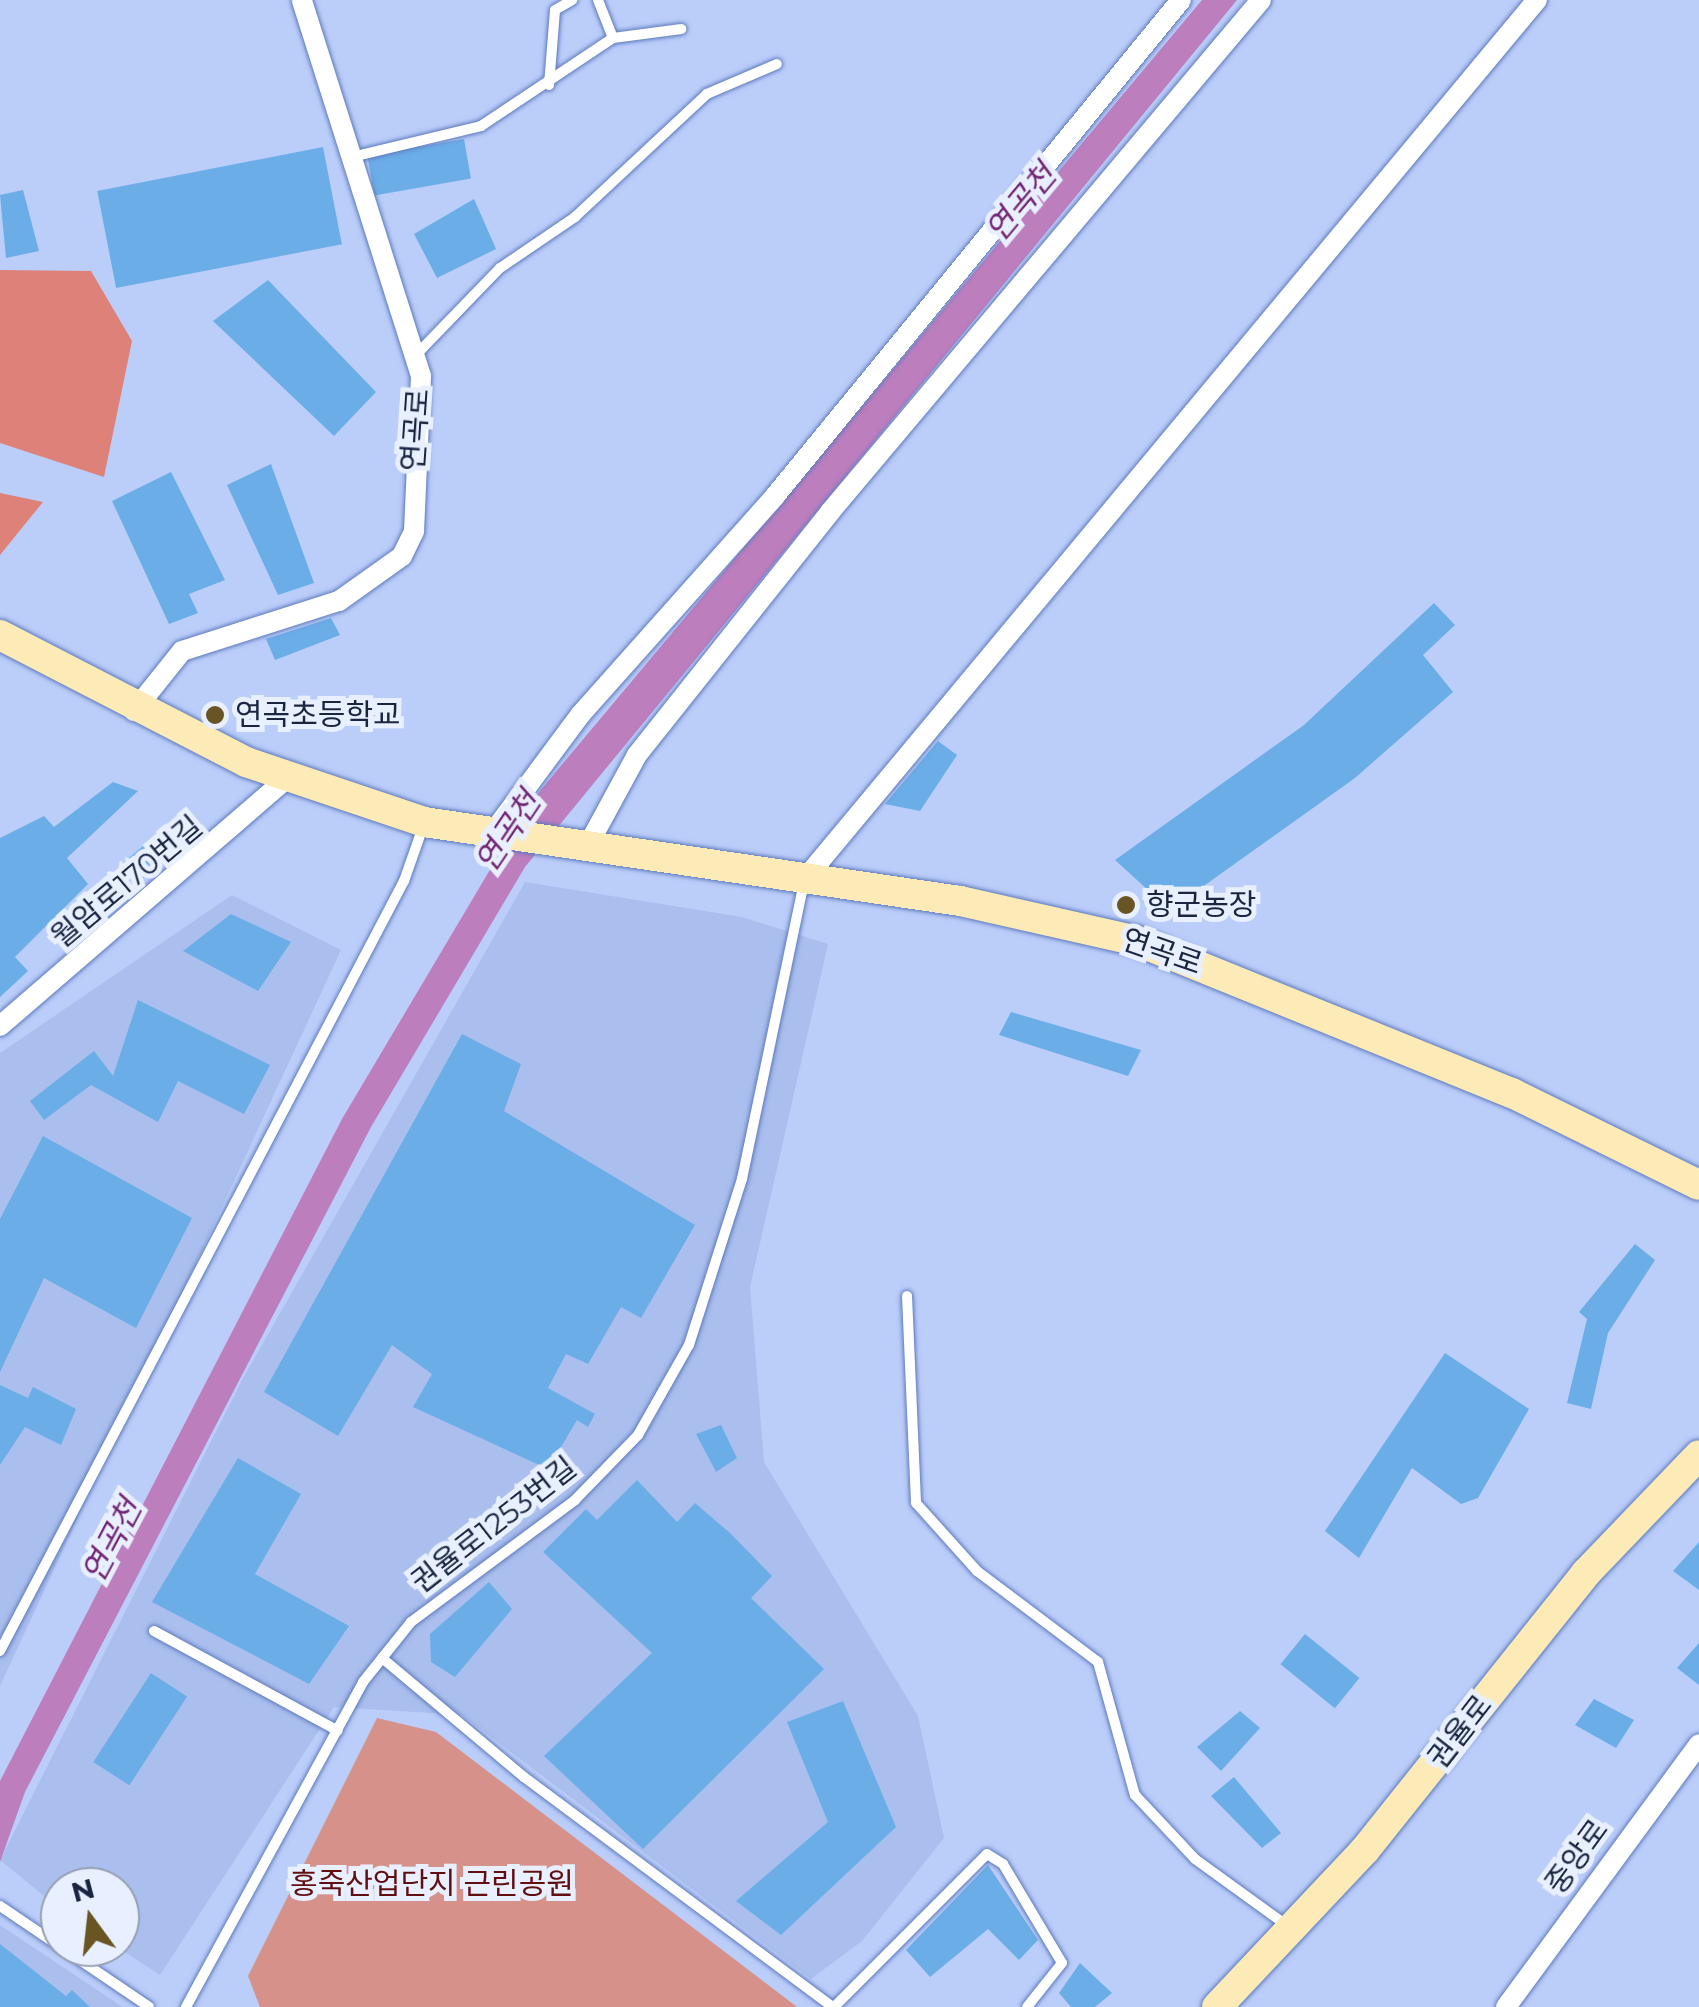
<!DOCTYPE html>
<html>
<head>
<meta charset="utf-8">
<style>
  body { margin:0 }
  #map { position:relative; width:1699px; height:2007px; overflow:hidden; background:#bbcefa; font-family:Montserrat,"Noto Sans KR",sans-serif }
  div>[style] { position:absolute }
  .built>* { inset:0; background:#aabfee }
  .green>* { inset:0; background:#d6918a }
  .forest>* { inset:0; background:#de8178 }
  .water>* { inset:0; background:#bd7ebe }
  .building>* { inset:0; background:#6bade7; transform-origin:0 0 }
  .roads { filter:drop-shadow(0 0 2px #5e7abd) drop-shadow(0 0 2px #5e7abd) }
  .lane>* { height:10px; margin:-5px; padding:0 5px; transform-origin:5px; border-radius:5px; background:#fff }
  .street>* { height:20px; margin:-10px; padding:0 10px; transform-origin:10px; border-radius:10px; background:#fff }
  .secondary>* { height:30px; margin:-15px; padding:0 15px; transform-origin:15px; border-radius:15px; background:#fcebb6 }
  .dots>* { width:28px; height:28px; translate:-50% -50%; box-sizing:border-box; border:5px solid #e8effe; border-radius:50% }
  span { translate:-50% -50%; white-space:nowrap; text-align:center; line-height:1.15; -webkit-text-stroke:10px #e8effe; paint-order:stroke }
  .street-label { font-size:30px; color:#1a2641 }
  .poi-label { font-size:30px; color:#1a2641 }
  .left { translate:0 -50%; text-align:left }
  .park-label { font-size:30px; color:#620d0f }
  .water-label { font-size:32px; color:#722675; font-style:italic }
  .north { position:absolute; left:40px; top:1867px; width:100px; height:100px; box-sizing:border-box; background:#e8effe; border:2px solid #969fb2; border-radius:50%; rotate:345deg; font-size:28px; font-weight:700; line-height:40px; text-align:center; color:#1a2641 }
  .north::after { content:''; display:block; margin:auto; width:35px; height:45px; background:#695423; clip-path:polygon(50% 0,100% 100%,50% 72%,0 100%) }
</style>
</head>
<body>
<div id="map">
  <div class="built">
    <i style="clip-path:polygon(525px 882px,742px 917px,828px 944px,750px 1287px,764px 1462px,918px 1716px,944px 1838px,862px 1941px,811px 1979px,462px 1715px,334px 1707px,160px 1975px,117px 1947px,120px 1887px,60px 1887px,60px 1909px,0 1860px,241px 1382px)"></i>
    <i style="clip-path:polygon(232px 895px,341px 950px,0 1686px,0 1053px)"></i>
    <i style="clip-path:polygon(0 1925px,123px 2007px,0 2007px)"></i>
  </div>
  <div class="green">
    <i style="clip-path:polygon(377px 1718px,436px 1732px,797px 2007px,260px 2007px,248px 1976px)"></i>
  </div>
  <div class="forest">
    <i style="clip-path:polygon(0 270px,91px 271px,132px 341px,104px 477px,0 443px)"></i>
    <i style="clip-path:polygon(0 493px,43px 502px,0 555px)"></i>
  </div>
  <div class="water">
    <i style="clip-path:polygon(1202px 0,1237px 0,525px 867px,371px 1127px,25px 1792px,0 1862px,0 1781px,342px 1119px,529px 804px)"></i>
  </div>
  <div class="building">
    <i style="left:464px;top:139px;width:40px;height:98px;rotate:80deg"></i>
    <i style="left:323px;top:147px;width:99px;height:230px;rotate:79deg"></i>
    <i style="clip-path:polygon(23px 190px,39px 251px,6px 258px,0 195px)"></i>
    <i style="clip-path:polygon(474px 199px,496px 249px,437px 278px,414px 234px)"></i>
    <i style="clip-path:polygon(268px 280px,376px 392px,334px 436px,213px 321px)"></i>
    <i style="clip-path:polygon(271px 464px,314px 583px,278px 595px,227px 485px)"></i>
    <i style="clip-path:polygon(171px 472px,225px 580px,189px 594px,198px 613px,169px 624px,112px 501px)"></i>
    <i style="clip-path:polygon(1434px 603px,1455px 625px,1423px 655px,1453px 692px,1355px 778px,1170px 910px,1115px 860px,1304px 725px)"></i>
    <i style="clip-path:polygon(331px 618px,340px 635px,275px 660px,266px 639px)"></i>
    <i style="clip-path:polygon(938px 741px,957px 755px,920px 811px,885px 804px)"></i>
    <i style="clip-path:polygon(113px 782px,138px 791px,67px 858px,88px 884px,15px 957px,28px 971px,0 997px,0 838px,44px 816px,54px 827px)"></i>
    <i style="left:185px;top:811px;width:25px;height:76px;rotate:50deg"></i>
    <i style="clip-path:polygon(231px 914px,291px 942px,258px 991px,183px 951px)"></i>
    <i style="clip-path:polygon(138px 1000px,270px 1065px,244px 1114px,178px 1081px,158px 1122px,91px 1085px,44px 1120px,30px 1101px,94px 1051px,113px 1076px)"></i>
    <i style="clip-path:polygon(1011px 1012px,1141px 1050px,1128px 1076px,999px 1035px)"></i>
    <i style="clip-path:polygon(462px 1034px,521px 1064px,504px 1111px,695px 1225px,641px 1318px,621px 1307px,588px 1364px,566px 1354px,548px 1388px,595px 1414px,588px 1427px,577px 1420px,548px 1469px,413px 1407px,432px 1374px,392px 1345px,338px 1436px,264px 1392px)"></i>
    <i style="clip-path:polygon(43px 1136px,192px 1218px,136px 1328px,44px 1278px,0 1372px,0 1219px)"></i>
    <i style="clip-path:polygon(1635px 1244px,1655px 1260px,1608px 1333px,1591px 1409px,1567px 1403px,1587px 1319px,1579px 1312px)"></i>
    <i style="clip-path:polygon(1445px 1353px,1529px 1409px,1478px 1498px,1461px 1504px,1412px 1468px,1359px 1558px,1325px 1531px)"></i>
    <i style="clip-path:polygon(0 1385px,28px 1398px,33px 1387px,76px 1409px,61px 1445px,25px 1427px,0 1465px)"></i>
    <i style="clip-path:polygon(721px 1425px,737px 1458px,716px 1472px,696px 1434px)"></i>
    <i style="clip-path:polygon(238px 1458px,301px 1494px,255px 1574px,349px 1626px,309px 1684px,152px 1602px)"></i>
    <i style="clip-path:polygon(637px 1480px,677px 1522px,695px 1503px,731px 1534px,772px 1576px,751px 1598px,824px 1669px,643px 1849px,544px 1756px,652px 1653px,543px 1552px,586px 1509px,597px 1520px)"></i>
    <i style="clip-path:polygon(1699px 1542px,1699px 1590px,1673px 1571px)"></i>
    <i style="clip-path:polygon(489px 1582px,512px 1609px,455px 1677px,431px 1662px,430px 1634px)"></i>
    <i style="left:1305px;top:1634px;width:70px;height:39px;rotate:39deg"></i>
    <i style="clip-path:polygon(1699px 1643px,1699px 1685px,1677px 1668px)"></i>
    <i style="left:151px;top:1673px;width:43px;height:106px;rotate:33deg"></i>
    <i style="clip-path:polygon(1594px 1699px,1634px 1720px,1616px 1748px,1575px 1725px)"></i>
    <i style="clip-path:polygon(843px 1701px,896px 1827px,781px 1935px,736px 1901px,828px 1822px,787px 1722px)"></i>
    <i style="clip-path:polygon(1240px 1711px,1260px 1728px,1221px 1771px,1197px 1747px)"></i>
    <i style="clip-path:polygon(1234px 1777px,1281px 1833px,1262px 1848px,1211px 1796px)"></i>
    <i style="clip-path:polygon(988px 1865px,1038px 1940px,1019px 1960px,988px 1929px,930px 1977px,906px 1950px)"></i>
    <i style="clip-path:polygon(0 1944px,66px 1996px,72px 1990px,90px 2007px,0 2007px)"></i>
    <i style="clip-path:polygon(1080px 1963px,1112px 1993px,1095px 2007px,1071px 2007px,1059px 1993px)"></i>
  </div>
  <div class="roads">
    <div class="lane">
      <i style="left:598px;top:0;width:41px;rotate:68.5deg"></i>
      <i style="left:549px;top:85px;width:75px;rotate:-85.4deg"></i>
      <i style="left:555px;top:10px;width:20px;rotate:-30deg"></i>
      <i style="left:352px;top:157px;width:133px;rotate:-13.5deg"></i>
      <i style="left:481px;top:126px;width:159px;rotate:-33.7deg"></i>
      <i style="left:613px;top:38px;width:69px;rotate:-7.5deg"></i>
      <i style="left:415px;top:356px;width:122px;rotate:-46deg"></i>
      <i style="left:500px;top:268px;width:91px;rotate:-34.2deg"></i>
      <i style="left:575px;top:217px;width:180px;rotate:-43deg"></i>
      <i style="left:707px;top:94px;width:76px;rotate:-23.2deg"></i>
      <i style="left:907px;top:1296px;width:207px;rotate:87.5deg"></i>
      <i style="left:916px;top:1503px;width:91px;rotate:48.1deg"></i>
      <i style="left:977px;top:1571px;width:151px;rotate:36.9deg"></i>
      <i style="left:1098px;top:1662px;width:138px;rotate:74.5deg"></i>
      <i style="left:1135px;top:1795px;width:88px;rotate:46.8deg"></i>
      <i style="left:1195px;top:1859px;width:116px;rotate:35.9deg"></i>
      <i style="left:154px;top:1631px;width:209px;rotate:28.5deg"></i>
      <i style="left:0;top:1651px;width:870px;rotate:-62.32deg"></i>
      <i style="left:404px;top:881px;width:57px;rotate:-70.6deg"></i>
      <i style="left:382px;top:1658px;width:185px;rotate:40deg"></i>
      <i style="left:524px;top:1777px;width:385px;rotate:36.7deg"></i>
      <i style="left:0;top:1906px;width:180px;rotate:34.1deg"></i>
      <i style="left:186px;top:2007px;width:370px;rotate:-61.4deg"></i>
      <i style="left:363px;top:1682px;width:77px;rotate:-51.3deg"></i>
      <i style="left:411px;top:1622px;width:204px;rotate:-36.6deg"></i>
      <i style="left:575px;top:1500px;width:91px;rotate:-45.9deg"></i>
      <i style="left:638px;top:1435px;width:103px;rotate:-60.5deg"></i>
      <i style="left:689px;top:1345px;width:174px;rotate:-72.3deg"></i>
      <i style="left:742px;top:1179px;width:304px;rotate:-78.2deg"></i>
      <i style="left:834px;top:2007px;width:216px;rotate:-45deg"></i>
      <i style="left:987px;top:1854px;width:19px;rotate:32deg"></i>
      <i style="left:1003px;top:1864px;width:115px;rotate:59.2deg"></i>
      <i style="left:1062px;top:1963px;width:56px;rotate:128.5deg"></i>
    </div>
    <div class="street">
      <i style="left:134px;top:711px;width:77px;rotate:-51.3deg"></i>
      <i style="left:182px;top:651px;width:165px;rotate:-17.7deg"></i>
      <i style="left:339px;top:601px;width:77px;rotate:-35.5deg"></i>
      <i style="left:402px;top:556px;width:28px;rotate:-64deg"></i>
      <i style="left:414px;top:531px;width:155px;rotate:-87.4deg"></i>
      <i style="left:421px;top:376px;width:394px;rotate:-107.6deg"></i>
      <i style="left:494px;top:831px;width:146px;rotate:-53.4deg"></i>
      <i style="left:581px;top:714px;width:292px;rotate:-48.3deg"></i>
      <i style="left:775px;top:496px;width:641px;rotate:-50.7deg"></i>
      <i style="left:587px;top:847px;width:105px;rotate:-61.5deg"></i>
      <i style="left:637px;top:755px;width:310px;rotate:-51.5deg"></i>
      <i style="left:830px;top:512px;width:669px;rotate:-49.91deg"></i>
      <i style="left:804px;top:880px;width:1145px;rotate:-50.21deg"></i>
      <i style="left:0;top:1026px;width:378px;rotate:-40.8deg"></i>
      <i style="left:1506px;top:2007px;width:326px;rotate:-53.7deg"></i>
    </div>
    <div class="secondary">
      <i style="left:0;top:635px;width:277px;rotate:27.3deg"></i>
      <i style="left:246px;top:762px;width:188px;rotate:18.6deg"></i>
      <i style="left:424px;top:822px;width:542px;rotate:8.38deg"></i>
      <i style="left:960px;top:901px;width:181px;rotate:12.7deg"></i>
      <i style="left:1137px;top:941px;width:405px;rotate:22.1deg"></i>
      <i style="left:1512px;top:1093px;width:208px;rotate:26.2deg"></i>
      <i style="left:1217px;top:2007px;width:216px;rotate:-46.7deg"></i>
      <i style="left:1365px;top:1850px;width:354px;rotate:-51.4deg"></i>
      <i style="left:1586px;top:1573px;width:163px;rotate:-46.2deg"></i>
    </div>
  </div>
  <div class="dots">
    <i style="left:215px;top:715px;background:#695423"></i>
    <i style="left:1126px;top:905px;background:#695423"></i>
  </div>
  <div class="street-label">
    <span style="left:416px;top:430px;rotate:-86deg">연곡로</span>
    <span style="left:127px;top:882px;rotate:-40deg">월암로170번길</span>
    <span style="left:1162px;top:952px;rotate:19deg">연곡로</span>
    <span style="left:494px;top:1525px;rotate:-38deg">권율로1253번길</span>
    <span style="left:1460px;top:1732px;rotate:-52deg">권율로</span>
    <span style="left:1577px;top:1857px;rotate:-54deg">중앙로</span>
  </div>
  <div class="poi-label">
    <span class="left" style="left:235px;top:715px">연곡초등학교</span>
    <span class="left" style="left:1146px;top:905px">향군농장</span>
  </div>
  <div class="park-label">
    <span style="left:432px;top:1884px">홍죽산업단지 근린공원</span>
  </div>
  <div class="water-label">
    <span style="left:1021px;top:203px;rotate:-50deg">연곡천</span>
    <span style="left:508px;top:832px;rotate:-56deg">연곡천</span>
    <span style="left:112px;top:1541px;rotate:-62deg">연곡천</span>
  </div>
  <div class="north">N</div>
</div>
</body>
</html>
